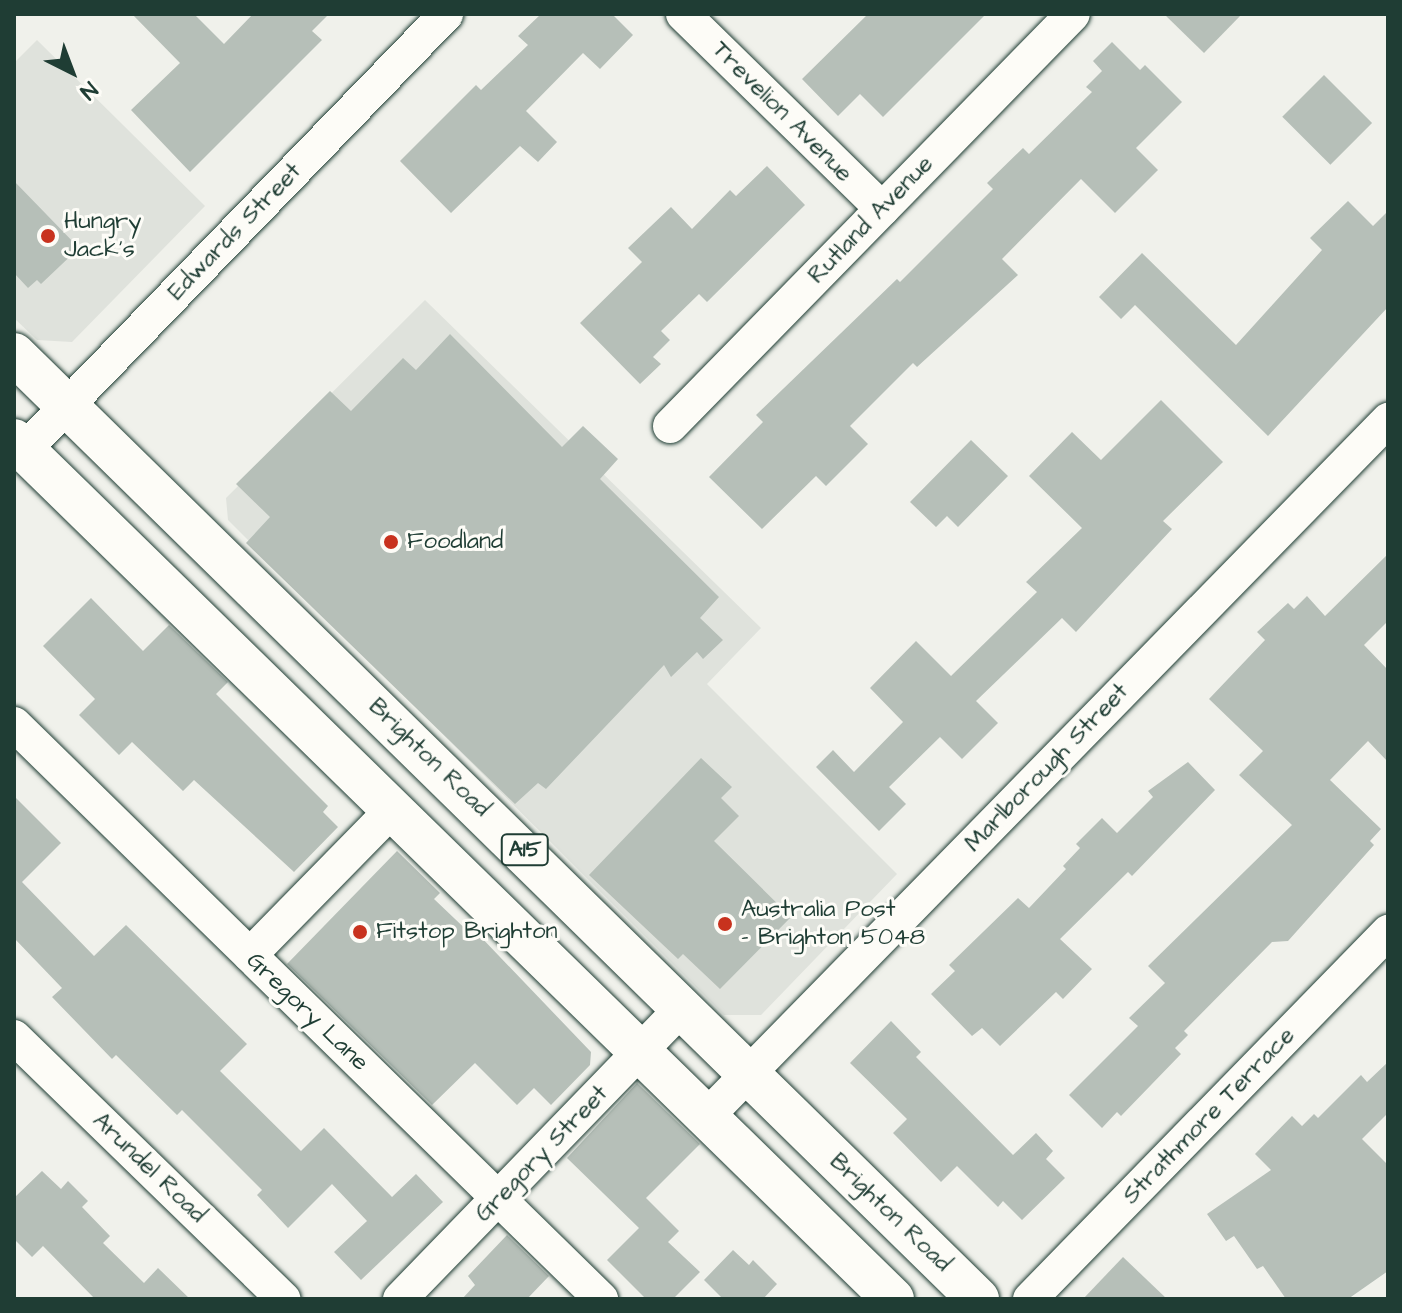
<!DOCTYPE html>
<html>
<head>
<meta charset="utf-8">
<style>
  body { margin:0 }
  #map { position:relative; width:1402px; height:1313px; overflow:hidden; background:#f0f1eb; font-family:"Architects Daughter",sans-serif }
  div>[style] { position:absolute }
  .built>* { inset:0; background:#dfe2dc }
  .building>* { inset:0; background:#b6bfb8; transform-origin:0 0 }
  .roads { filter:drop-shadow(0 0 2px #1f3d34) drop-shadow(0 0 2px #1f3d34) }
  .minor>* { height:34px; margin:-17px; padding:0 17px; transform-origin:17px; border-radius:17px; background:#fdfcf7 }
  .major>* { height:42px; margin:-21px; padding:0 21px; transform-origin:21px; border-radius:21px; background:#fdfcf7 }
  .dots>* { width:22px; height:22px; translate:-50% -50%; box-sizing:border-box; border:4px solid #fdfcf7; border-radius:50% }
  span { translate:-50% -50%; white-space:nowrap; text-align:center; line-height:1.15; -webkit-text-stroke:6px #fdfcf7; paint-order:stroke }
  .shield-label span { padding:2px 6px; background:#fdfcf7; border:2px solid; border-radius:6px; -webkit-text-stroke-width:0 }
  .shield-label { font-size:22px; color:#1f3d34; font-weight:700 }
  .street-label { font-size:24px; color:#1f3d34 }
  .poi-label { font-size:24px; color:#1f3d34 }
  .left { translate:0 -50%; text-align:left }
  .frame { position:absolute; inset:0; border:16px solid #1f3d34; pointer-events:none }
  .north { position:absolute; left:32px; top:32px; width:80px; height:80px; -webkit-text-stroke:6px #fdfcf7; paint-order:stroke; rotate:138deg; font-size:22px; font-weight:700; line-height:32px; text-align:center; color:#1f3d34 }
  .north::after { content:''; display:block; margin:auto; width:28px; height:36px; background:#1f3d34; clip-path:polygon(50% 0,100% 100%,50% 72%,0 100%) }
</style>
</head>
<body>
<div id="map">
  <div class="built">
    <i style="clip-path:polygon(37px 40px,205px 206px,72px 342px,37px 340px,14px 318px,14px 63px)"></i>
    <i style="clip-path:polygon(425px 300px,761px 628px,707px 684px,897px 874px,761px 1015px,724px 1015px,228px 520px,226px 498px)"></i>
  </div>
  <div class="building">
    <i style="clip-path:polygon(132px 14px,194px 14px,224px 44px,253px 14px,329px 14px,312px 31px,322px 40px,190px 172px,131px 110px,180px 63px)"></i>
    <i style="clip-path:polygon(541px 14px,612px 14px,633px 35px,600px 69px,583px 53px,526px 111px,557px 142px,538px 162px,520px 146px,451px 213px,400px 161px,476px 85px,481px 90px,528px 45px,518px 36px)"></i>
    <i style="clip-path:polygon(868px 14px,986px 14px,883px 117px,860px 94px,838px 116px,802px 79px)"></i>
    <i style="clip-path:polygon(1164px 14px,1242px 14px,1204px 53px)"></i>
    <i style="clip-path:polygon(1112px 42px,1140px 70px,1145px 65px,1182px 102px,1136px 148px,1158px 170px,1115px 213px,1081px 179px,1002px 259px,1018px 275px,917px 367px,913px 363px,850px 426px,868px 444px,826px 486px,816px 476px,762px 529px,709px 477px,763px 422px,756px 415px,897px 279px,900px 282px,993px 189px,987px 183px,1023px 148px,1029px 154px,1092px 92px,1086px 87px,1102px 71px,1093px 61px)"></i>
    <i style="left:1324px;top:75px;width:68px;height:59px;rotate:45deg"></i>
    <i style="clip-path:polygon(767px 166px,805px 205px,707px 302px,699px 294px,661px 331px,670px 340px,653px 357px,661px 364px,640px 384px,580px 323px,642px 262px,628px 248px,671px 207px,692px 229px,730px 190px,736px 196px)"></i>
    <i style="clip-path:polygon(14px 181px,79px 248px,41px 284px,37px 280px,28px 288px,14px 273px)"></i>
    <i style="clip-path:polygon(1348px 201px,1373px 226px,1388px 211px,1388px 307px,1268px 436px,1135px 305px,1121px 319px,1099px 297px,1142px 253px,1236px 345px,1322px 250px,1310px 238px)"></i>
    <i style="clip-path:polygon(450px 334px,562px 447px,583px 426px,618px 459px,600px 479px,719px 597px,700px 618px,723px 640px,703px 659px,697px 652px,671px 677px,664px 665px,546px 789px,538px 783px,515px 804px,246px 543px,270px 517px,236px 484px,330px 391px,351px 411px,403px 358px,416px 370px)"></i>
    <i style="clip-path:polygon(1161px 400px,1223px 462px,1163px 521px,1172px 529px,1076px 632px,1062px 618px,976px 701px,998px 723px,962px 759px,940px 737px,889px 787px,906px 804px,879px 831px,816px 767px,833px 750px,854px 772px,903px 722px,870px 688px,916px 641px,951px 676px,1037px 592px,1026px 582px,1082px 528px,1029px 476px,1072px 432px,1101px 460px)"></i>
    <i style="clip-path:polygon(971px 440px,1008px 476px,958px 527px,947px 516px,936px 527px,910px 502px)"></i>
    <i style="clip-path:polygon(1388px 554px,1388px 621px,1364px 645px,1388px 670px,1388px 762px,1368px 741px,1330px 780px,1381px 829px,1370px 841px,1374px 845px,1288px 941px,1272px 942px,1184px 1031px,1188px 1035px,1175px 1048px,1181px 1054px,1121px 1116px,1117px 1112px,1102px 1128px,1069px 1095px,1138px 1026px,1129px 1018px,1165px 983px,1148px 966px,1292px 825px,1239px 775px,1263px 751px,1209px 699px,1265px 640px,1257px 632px,1288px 603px,1294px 609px,1307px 596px,1325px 616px)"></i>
    <i style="clip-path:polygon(91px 598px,143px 651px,169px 625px,228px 682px,216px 694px,328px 806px,323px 812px,338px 827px,294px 872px,194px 780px,183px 791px,132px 742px,119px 755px,79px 715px,95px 699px,43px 646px)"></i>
    <i style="clip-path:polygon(701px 758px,732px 787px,721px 798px,739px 816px,714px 841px,791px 917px,720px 989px,683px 954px,678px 959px,589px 875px)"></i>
    <i style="clip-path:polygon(1188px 762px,1215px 790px,1132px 876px,1128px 872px,1060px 939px,1092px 969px,1063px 999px,1056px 992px,1000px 1046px,982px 1028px,972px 1036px,931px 994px,955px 971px,949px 965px,1018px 898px,1029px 908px,1066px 869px,1063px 866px,1080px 848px,1076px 844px,1102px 818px,1117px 833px,1153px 797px,1148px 791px)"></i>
    <i style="clip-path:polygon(14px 796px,61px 843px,22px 882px,94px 956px,126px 925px,247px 1044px,220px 1071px,301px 1151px,324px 1128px,392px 1197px,416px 1174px,443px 1202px,361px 1280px,334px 1252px,367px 1221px,332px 1184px,288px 1228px,257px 1195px,262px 1190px,182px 1110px,177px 1115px,116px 1055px,112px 1059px,52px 997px,62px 988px,14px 938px)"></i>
    <i style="clip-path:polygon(397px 851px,440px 893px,434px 899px,475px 938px,479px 935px,591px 1052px,590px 1065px,551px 1105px,534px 1088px,517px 1105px,475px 1063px,432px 1105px,287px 964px)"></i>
    <i style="clip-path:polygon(891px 1021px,921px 1052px,916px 1057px,1013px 1155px,1036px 1133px,1053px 1151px,1046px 1159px,1065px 1178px,1022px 1220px,1003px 1201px,998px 1207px,957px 1166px,941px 1182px,893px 1133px,907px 1119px,850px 1063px)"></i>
    <i style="clip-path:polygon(1388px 1062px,1388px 1113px,1362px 1139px,1388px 1165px,1388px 1271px,1348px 1299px,1286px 1299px,1263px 1266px,1257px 1269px,1234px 1236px,1226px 1241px,1207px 1214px,1271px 1170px,1255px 1154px,1292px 1116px,1302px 1126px,1314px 1114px,1318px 1118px,1361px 1075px,1367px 1082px)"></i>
    <i style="clip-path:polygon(637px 1083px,700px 1144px,646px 1198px,679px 1231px,668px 1242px,700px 1272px,673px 1299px,646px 1299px,607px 1260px,639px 1228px,567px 1158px)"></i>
    <i style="clip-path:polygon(42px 1171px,61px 1189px,68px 1181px,88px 1201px,82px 1207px,110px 1236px,103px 1243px,144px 1283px,158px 1268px,190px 1299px,95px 1299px,43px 1246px,32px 1257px,14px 1239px,14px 1198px)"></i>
    <i style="clip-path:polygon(507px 1235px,549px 1276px,527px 1299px,462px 1299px,475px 1285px,468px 1276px)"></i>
    <i style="clip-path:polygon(733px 1250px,749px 1265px,753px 1260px,777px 1284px,763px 1299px,723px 1299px,704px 1280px)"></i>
    <i style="clip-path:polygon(1123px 1257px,1167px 1299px,1083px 1299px)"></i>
  </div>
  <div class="roads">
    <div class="minor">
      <i style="left:683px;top:14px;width:279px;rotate:44.4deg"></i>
      <i style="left:670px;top:426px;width:576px;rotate:-45.63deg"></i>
      <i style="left:24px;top:450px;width:607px;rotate:-45.93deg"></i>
      <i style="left:14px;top:724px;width:822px;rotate:44.41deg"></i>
      <i style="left:250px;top:955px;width:204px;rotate:-45.6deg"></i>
      <i style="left:14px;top:1037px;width:376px;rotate:44.2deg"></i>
      <i style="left:707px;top:1116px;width:974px;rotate:-45.62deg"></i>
      <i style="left:400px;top:1299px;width:405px;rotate:-45.9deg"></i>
      <i style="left:1030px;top:1299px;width:513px;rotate:-45.71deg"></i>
    </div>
    <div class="major">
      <i style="left:14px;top:354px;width:1350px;rotate:44.43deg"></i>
      <i style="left:14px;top:440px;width:1229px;rotate:44.34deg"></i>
    </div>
  </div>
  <div class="dots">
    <i style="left:48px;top:236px;background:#c8321e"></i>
    <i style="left:391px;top:542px;background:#c8321e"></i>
    <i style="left:725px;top:924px;background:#c8321e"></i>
    <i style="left:360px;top:932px;background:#c8321e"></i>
  </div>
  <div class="shield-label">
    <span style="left:525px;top:850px">A15</span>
  </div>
  <div class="street-label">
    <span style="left:782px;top:112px;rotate:45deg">Trevelion Avenue</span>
    <span style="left:871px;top:220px;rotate:-46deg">Rutland Avenue</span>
    <span style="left:235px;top:232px;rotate:-46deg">Edwards Street</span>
    <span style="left:429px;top:758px;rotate:44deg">Brighton Road</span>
    <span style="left:1047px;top:768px;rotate:-46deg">Marlborough Street</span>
    <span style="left:307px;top:1012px;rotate:44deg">Gregory Lane</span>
    <span style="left:1209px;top:1116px;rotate:-46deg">Strathmore Terrace</span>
    <span style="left:542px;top:1154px;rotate:-46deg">Gregory Street</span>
    <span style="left:149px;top:1168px;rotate:44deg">Arundel Road</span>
    <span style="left:890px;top:1213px;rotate:44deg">Brighton Road</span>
  </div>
  <div class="poi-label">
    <span class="left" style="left:64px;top:236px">Hungry<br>Jack's</span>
    <span class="left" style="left:407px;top:542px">Foodland</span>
    <span class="left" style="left:741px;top:924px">Australia Post<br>- Brighton 5048</span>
    <span class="left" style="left:376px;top:932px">Fitstop Brighton</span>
  </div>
  <div class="frame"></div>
  <div class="north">N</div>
</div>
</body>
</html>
